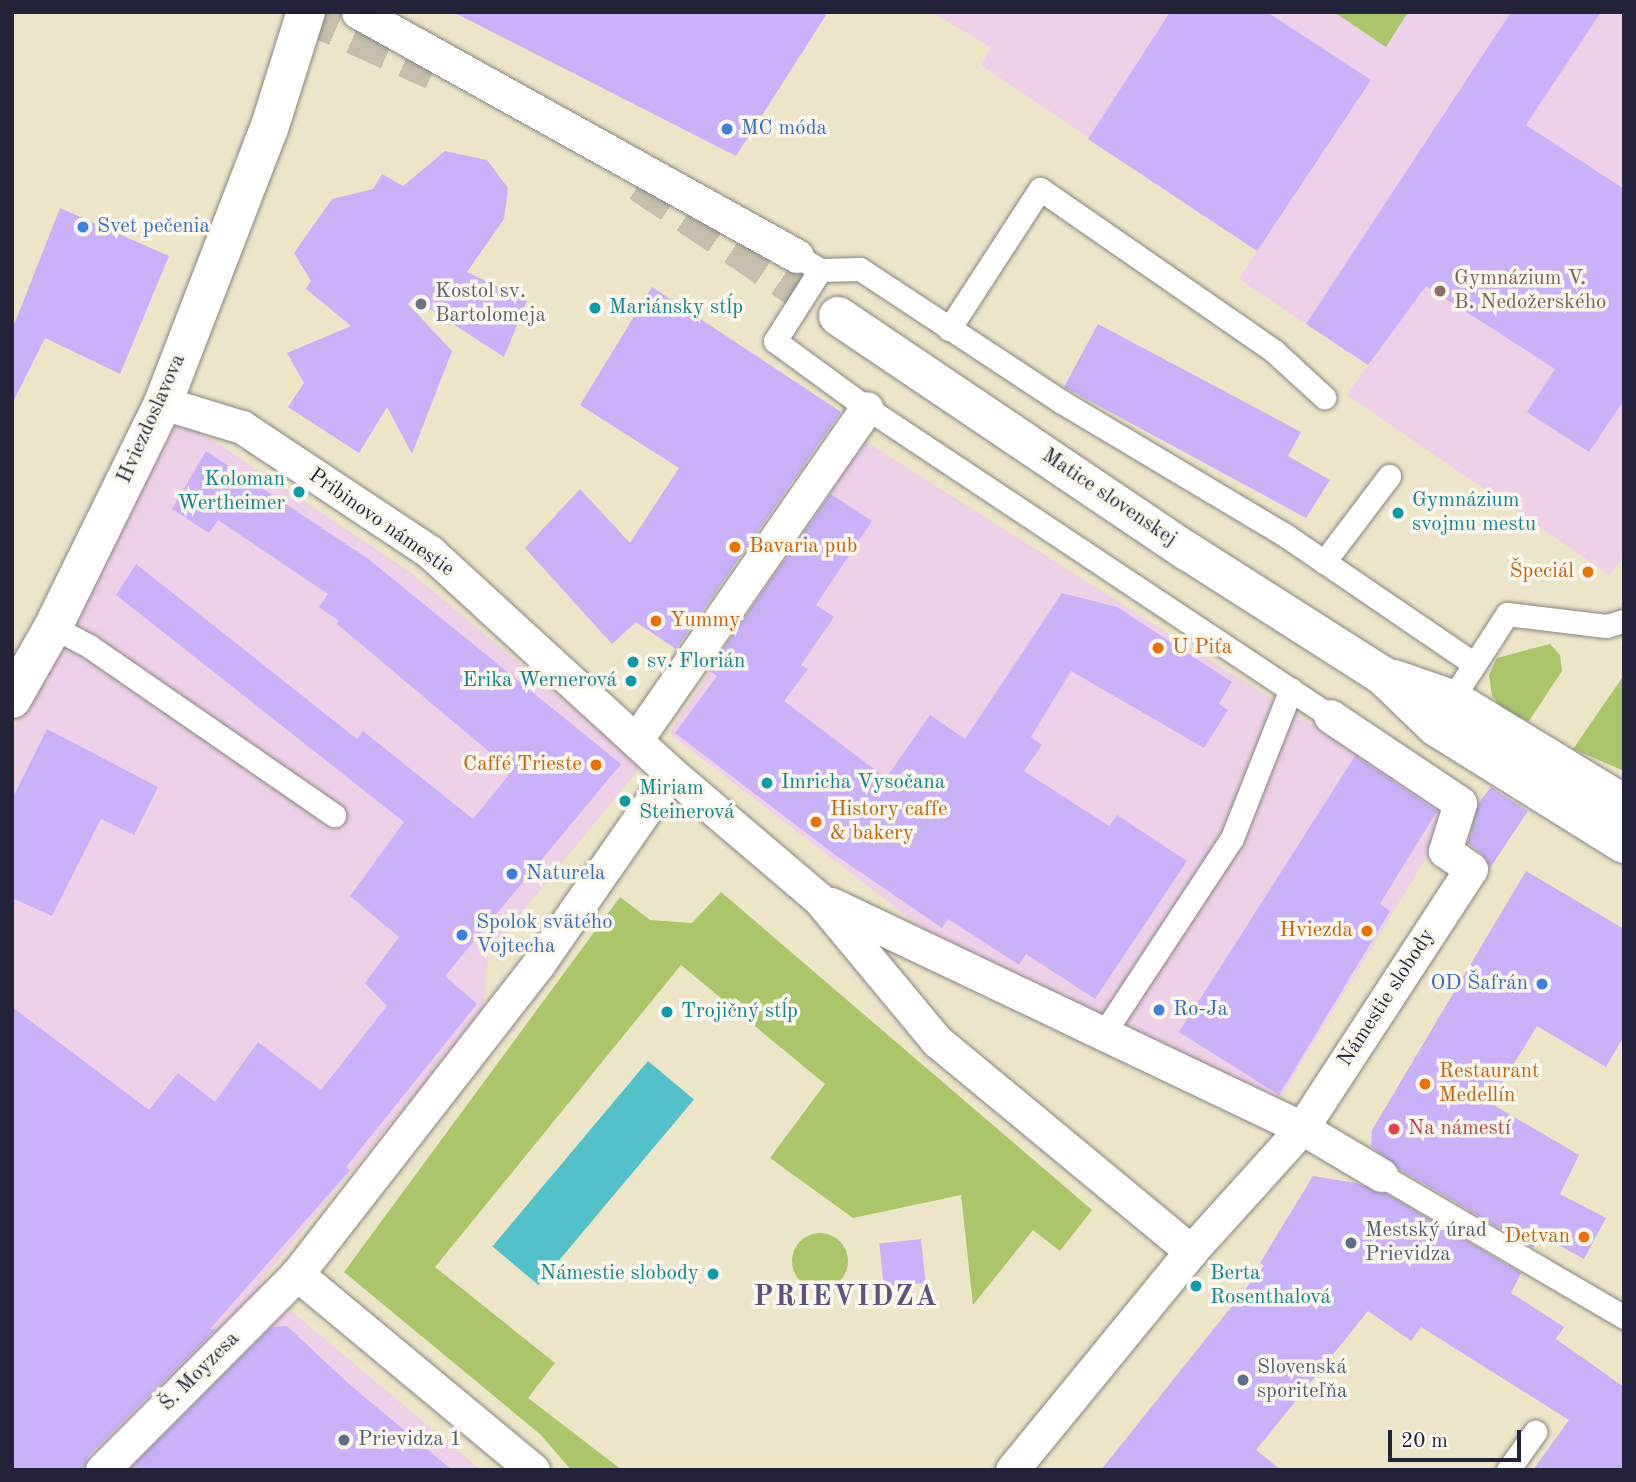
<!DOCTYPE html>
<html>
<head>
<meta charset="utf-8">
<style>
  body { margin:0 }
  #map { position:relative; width:1636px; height:1482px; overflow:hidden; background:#ede5c7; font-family:"Old Standard TT",serif }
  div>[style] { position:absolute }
  .built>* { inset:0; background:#eed0e8 }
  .green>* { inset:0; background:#abc56b }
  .round { border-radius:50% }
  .water>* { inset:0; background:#53c1c8; transform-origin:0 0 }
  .building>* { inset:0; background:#cab1f7; transform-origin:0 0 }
  .primary-tunnel>* { height:38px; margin-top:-19px; transform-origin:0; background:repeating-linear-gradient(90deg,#c4beab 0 38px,transparent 0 57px) }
  .roads { filter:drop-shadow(0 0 2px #888481) drop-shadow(0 0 2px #888481) }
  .service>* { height:23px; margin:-11.5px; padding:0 11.5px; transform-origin:11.5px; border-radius:11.5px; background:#fff }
  .pedestrian>* { height:33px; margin:-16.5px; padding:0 16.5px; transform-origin:16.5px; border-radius:16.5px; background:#fff }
  .tertiary>* { height:38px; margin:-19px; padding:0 19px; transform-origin:19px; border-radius:19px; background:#fff }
  .primary>* { height:38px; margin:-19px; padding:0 19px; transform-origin:19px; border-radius:19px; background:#fff }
  .dots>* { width:19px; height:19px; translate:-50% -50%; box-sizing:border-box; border:4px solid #fbf7ec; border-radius:50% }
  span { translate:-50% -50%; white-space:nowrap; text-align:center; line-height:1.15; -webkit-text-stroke:7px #fbf7ec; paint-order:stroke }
  .shop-label { font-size:21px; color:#366cbe }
  .left { translate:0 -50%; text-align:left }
  .right { translate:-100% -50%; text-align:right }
  .education-label { font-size:21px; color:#785e54 }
  .worship-label { font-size:21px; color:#5b616d }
  .culture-label { font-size:21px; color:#0d838f }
  .street-label { font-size:21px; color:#22223b }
  .food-label { font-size:21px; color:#c56008 }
  .health-label { font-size:21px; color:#be3a42 }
  .service-label { font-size:21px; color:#4e5e75 }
  .district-label { font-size:28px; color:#5d547d; font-weight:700; letter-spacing:2px }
  .frame { position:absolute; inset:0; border:14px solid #22223b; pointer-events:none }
  .scale { position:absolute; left:1388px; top:1430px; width:133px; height:32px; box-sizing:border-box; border:4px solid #22223b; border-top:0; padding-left:9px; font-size:21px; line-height:24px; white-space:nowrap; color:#22223b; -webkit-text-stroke:5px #fbf7ec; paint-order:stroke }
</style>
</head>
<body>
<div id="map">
  <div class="built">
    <i style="clip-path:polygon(931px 12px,1624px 12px,1624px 555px,1610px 575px,1347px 395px,1368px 365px,1239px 279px,1257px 251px,981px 65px,991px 47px)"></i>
    <i style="clip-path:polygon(180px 418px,410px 572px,642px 765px,488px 954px,483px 1011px,259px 1284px,481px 1470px,12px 1470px,12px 731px)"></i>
    <i style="clip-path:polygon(865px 441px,1453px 814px,1280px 1098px,952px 951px,669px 733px)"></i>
  </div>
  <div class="green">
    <i style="clip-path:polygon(1334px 12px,1408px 12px,1386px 47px)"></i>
    <i style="clip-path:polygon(1550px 644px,1560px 655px,1562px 671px,1529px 721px,1506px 714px,1492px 696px,1489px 675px,1497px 658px)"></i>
    <i style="clip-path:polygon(1624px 675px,1624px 771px,1573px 749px)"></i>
    <i style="clip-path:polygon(721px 892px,1092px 1210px,1060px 1251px,1033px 1230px,973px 1305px,961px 1195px,853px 1218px,770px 1158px,825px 1084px,681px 965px,435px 1267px,555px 1363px,528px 1398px,622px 1470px,571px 1470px,541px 1435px,344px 1272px,620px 897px,650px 920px,692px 923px)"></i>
    <i class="round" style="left:792px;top:1233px;width:56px;height:56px"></i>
  </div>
  <div class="water">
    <i style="left:648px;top:1061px;width:60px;height:242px;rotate:40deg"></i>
  </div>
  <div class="building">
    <i style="clip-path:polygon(453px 12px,828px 12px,736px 156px)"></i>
    <i style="clip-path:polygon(1170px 12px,1267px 12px,1371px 80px,1257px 251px,1088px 139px)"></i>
    <i style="clip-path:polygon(1511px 12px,1601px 12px,1526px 125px,1624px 189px,1624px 400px,1589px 452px,1527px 412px,1555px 369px,1426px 286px,1368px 365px,1306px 324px)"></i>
    <i style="clip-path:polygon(445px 151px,487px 160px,508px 188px,504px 219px,467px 272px,527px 301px,504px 357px,413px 298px,408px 304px,452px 351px,412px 454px,387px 407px,359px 453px,288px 407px,304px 383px,287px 353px,351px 326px,306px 289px,311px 281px,294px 253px,332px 199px,373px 189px,382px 174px,403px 186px)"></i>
    <i style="clip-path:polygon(60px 208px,169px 256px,120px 374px,45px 338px,12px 404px,12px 330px)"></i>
    <i style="clip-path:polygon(652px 287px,841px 412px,676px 649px,636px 622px,612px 644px,525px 548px,580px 489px,630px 543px,679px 468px,580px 405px)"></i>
    <i style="clip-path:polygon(1098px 324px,1301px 432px,1288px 456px,1330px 480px,1306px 518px,1064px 387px)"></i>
    <i style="clip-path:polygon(206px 451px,367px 558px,621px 764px,445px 976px,477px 1004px,346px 1167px,350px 1170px,210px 1329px,216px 1329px,88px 1456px,83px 1470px,12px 1470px,12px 1007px,149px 1110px,178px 1073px,215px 1102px,258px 1042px,321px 1090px,387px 1006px,365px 983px,399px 937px,350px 896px,404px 822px,116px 595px,136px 564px,357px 739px,363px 731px,473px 819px,512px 771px,337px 624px,339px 621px,319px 607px,328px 594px,218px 520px,209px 533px,172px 509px)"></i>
    <i style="clip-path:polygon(831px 494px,872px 521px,816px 605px,834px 617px,801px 665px,808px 669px,784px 701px,886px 778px,930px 715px,965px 739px,1062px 593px,1117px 607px,1232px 682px,1219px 704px,1228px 710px,1204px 748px,1071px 671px,1031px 737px,1042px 745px,1024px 771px,1109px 826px,1117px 815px,1187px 861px,1095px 999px,1026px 954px,1019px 965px,948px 919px,942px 928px,834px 854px,675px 733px,717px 676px,708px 670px)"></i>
    <i style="clip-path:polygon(47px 729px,158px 787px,134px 835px,101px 819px,52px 916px,12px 898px,12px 799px)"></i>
    <i style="clip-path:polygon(1355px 756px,1437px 811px,1380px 904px,1390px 911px,1279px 1095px,1179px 1032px)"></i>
    <i style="clip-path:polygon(1491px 787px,1528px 811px,1490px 868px,1482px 854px,1468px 843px,1478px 804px)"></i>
    <i style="clip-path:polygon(1526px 871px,1624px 929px,1624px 1036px,1606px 1067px,1537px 1026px,1490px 1103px,1579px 1155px,1560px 1194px,1606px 1218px,1584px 1259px,1540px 1235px,1533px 1248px,1399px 1169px,1371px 1146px,1372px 1130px)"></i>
    <i style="clip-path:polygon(1313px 1176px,1356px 1183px,1385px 1193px,1521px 1273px,1511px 1293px,1564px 1327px,1556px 1339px,1624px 1387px,1624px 1470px,1533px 1470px,1569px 1420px,1421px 1327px,1411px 1341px,1368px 1311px,1256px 1450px,1281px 1470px,1101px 1470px,1264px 1266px,1260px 1263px)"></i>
    <i style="left:921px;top:1239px;width:44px;height:42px;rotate:84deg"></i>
    <i style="clip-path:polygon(287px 1326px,349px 1384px,452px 1470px,129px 1470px,272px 1327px)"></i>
  </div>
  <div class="primary-tunnel">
    <i style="left:302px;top:12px;width:144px;rotate:24.2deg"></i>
    <i style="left:640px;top:183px;width:239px;rotate:33.9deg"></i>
  </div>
  <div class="roads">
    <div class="service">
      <i style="left:797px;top:256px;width:27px;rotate:31deg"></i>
      <i style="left:820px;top:270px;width:40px;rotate:-1.4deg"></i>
      <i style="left:860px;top:269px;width:242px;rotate:33.4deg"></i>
      <i style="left:1062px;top:402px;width:260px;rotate:30.8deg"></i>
      <i style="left:1285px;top:535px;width:229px;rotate:34.3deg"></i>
      <i style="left:820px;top:270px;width:84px;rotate:122.4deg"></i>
      <i style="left:775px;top:341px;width:114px;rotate:36.1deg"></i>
      <i style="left:867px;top:408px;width:556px;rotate:33.63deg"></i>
      <i style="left:949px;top:329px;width:167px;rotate:-57deg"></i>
      <i style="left:1040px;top:189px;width:286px;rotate:34.7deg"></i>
      <i style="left:1275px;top:352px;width:67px;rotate:42.6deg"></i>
      <i style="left:1324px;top:562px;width:108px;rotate:-52.9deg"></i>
      <i style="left:53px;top:627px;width:41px;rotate:27.8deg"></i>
      <i style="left:89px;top:646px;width:298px;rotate:34.6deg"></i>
      <i style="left:1452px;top:699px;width:101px;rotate:-57.1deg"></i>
      <i style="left:1507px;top:614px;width:100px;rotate:6.9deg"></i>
      <i style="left:1606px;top:626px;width:19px;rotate:-16deg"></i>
      <i style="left:1102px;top:1036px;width:237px;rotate:-56.7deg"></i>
      <i style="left:1232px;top:838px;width:160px;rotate:-68.4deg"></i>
      <i style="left:1381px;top:1175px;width:281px;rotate:30.3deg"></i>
      <i style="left:1508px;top:1470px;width:47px;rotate:-54.6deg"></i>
    </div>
    <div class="pedestrian">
      <i style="left:358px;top:12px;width:502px;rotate:29.07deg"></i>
      <i style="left:163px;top:403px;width:83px;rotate:16.9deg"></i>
      <i style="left:242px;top:427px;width:226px;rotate:33.6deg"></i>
      <i style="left:430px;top:552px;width:327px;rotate:42.5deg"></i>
      <i style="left:636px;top:740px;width:404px;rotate:-55.2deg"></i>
      <i style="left:831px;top:904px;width:522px;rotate:25.44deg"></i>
      <i style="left:1302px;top:1128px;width:92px;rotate:30.7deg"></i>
      <i style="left:102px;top:1470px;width:276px;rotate:-45.1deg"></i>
      <i style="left:533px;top:1470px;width:307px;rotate:-140.3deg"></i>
      <i style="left:297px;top:1274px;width:394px;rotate:-52.1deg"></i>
      <i style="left:539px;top:963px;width:231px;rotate:-55.2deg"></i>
      <i style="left:671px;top:773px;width:194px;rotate:40.4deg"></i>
      <i style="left:819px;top:899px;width:185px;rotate:50.3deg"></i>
      <i style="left:937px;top:1041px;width:330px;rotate:39.6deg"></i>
      <i style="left:1012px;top:1470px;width:283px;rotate:-50.7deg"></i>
      <i style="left:1191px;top:1251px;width:166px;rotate:-47.9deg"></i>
      <i style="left:1302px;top:1128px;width:309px;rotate:-56.9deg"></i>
      <i style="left:1471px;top:869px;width:32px;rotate:-145deg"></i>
      <i style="left:1445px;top:851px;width:50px;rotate:-72.6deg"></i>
      <i style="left:1460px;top:803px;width:156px;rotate:-146.2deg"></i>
    </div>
    <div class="tertiary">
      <i style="left:12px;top:699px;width:83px;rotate:-60.3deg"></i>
      <i style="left:53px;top:627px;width:250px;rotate:-63.8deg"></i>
      <i style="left:163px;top:403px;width:294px;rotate:-68.9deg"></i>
      <i style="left:269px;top:129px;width:123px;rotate:-72.5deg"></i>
    </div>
    <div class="primary">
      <i style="left:838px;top:316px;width:421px;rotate:34deg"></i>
      <i style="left:1187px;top:551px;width:231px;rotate:32.5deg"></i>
      <i style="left:1382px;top:675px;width:75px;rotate:43.9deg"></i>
      <i style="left:1436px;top:727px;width:221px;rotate:31.9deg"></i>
      <i style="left:1394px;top:679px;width:61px;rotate:19deg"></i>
      <i style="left:1452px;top:699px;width:202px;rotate:31.4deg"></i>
    </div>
  </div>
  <div class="dots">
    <i style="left:727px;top:129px;background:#3f7fe0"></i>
    <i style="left:83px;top:227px;background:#3f7fe0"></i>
    <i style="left:1440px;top:291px;background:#8d6e63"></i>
    <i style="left:421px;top:304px;background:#6b7280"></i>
    <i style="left:595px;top:308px;background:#0f9aa8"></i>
    <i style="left:299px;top:492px;background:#0f9aa8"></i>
    <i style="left:1398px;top:513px;background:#0f9aa8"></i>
    <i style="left:735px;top:547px;background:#e8710a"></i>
    <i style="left:1588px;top:572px;background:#e8710a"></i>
    <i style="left:656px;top:621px;background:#e8710a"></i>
    <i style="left:1158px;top:648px;background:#e8710a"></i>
    <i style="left:633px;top:662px;background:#0f9aa8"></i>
    <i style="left:631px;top:681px;background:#0f9aa8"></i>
    <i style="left:596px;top:765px;background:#e8710a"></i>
    <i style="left:767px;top:783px;background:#0f9aa8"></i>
    <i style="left:625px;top:801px;background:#0f9aa8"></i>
    <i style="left:816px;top:822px;background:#e8710a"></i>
    <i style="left:512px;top:874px;background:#3f7fe0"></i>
    <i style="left:1367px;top:931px;background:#e8710a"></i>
    <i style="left:462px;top:935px;background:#3f7fe0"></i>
    <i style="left:1542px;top:984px;background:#3f7fe0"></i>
    <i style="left:1159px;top:1010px;background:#3f7fe0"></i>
    <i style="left:667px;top:1012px;background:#0f9aa8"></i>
    <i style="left:1425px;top:1084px;background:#e8710a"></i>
    <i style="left:1394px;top:1129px;background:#e0444e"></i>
    <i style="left:1584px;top:1237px;background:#e8710a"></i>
    <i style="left:1351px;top:1243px;background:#5c6f8a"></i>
    <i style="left:713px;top:1274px;background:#0f9aa8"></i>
    <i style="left:1196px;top:1286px;background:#0f9aa8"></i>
    <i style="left:1243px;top:1380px;background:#5c6f8a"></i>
    <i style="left:344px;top:1440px;background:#5c6f8a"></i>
  </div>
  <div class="shop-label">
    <span class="left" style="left:741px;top:129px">MC móda</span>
    <span class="left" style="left:97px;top:227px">Svet pečenia</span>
    <span class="left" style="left:526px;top:874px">Naturela</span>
    <span class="left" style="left:476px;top:935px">Spolok svätého<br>Vojtecha</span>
    <span class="right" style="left:1528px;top:984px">OD Šafrán</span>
    <span class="left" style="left:1173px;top:1010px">Ro-Ja</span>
  </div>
  <div class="education-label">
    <span class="left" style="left:1454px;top:291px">Gymnázium V.<br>B. Nedožerského</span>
  </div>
  <div class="worship-label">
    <span class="left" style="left:435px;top:304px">Kostol sv.<br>Bartolomeja</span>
  </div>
  <div class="culture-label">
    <span class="left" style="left:609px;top:308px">Mariánsky stĺp</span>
    <span class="right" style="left:285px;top:492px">Koloman<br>Wertheimer</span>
    <span class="left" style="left:1412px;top:513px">Gymnázium<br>svojmu mestu</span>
    <span class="left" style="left:647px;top:662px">sv. Florián</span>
    <span class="right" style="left:617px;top:681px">Erika Wernerová</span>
    <span class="left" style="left:781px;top:783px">Imricha Vysočana</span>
    <span class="left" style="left:639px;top:801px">Miriam<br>Steinerová</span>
    <span class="left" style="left:681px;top:1012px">Trojičný stĺp</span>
    <span class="right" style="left:699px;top:1274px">Námestie slobody</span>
    <span class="left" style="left:1210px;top:1286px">Berta<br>Rosenthalová</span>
  </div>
  <div class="street-label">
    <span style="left:152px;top:419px;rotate:-66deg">Hviezdoslavova</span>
    <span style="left:1109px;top:498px;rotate:34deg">Matice slovenskej</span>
    <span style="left:381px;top:523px;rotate:35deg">Pribinovo námestie</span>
    <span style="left:1387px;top:998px;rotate:-57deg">Námestie slobody</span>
    <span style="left:200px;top:1372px;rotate:-45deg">Š. Moyzesa</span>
  </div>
  <div class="food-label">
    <span class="left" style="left:749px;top:547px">Bavaria pub</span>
    <span class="right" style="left:1574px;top:572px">Špeciál</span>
    <span class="left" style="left:670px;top:621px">Yummy</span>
    <span class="left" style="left:1172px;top:648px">U Piťa</span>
    <span class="right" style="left:582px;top:765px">Caffé Trieste</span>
    <span class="left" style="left:830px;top:822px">History caffe<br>&amp; bakery</span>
    <span class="right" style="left:1353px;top:931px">Hviezda</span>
    <span class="left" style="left:1439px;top:1084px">Restaurant<br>Medellín</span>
    <span class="right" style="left:1570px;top:1237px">Detvan</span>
  </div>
  <div class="health-label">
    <span class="left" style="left:1408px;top:1129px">Na námestí</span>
  </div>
  <div class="service-label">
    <span class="left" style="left:1365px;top:1243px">Mestský úrad<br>Prievidza</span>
    <span class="left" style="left:1257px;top:1380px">Slovenská<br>sporiteľňa</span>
    <span class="left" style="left:358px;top:1440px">Prievidza 1</span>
  </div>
  <div class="district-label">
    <span style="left:846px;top:1298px">PRIEVIDZA</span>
  </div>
  <div class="frame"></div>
  <div class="scale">20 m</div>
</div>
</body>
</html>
